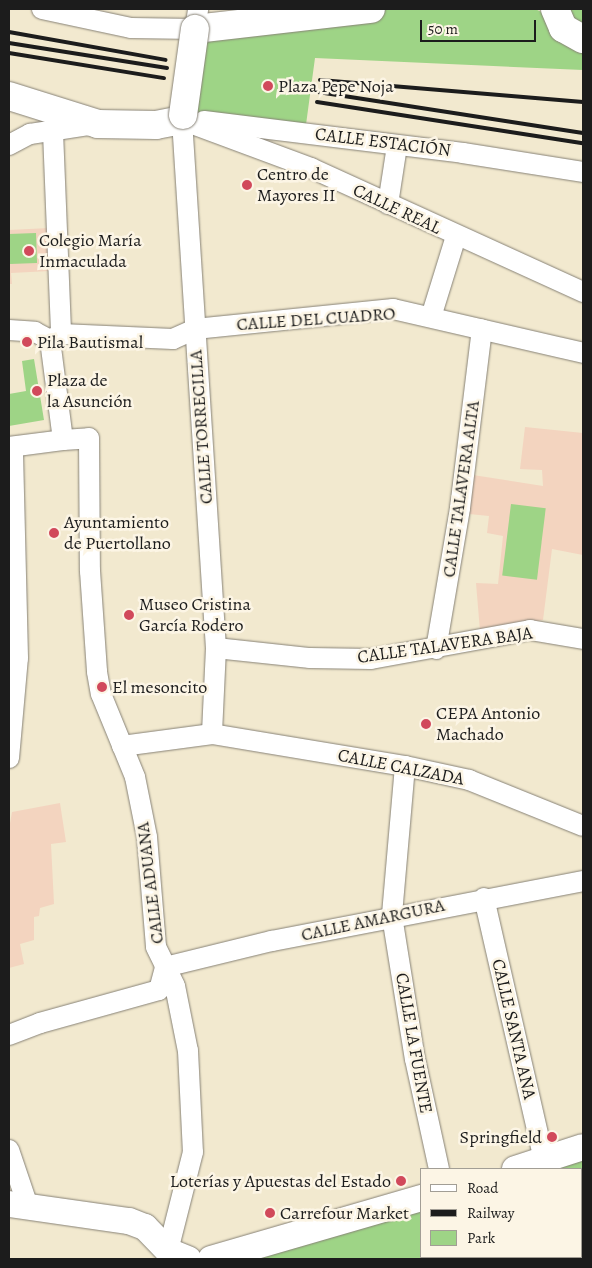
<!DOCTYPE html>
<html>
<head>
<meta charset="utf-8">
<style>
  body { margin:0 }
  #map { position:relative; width:592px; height:1268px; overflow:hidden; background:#f2e9cf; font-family:Alegreya,serif }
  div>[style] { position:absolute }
  .built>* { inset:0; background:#f3d4bf }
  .green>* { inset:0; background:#9ed486; transform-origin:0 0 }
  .roads { filter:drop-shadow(0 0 1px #878276) drop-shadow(0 0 1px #878276) }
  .minor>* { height:20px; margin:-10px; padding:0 10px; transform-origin:10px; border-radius:10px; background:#fff }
  .major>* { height:26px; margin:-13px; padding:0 13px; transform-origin:13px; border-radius:13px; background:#fff }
  .highway>* { height:28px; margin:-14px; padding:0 14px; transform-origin:14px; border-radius:14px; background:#fff }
  .rail>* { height:4px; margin:-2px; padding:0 2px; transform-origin:2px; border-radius:2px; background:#1c1c1c }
  .bridges { filter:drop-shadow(0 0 1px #878276) drop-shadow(0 0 1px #878276) }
  .highway-bridge>* { height:28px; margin:-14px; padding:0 14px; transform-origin:14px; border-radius:14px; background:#fff }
  .dots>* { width:14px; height:14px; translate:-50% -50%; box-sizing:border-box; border:2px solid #fcf5e5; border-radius:50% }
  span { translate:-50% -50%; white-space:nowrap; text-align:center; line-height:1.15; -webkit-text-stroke:5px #fcf5e5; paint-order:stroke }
  .poi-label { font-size:18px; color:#1c1c1c }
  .left { translate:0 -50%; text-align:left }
  .right { translate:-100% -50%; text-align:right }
  .street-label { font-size:18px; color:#1c1c1c }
  .frame { position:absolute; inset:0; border:10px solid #1c1c1c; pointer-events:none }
  .legend { position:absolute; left:420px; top:1168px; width:162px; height:90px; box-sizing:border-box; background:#fcf5e5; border:1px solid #a29e95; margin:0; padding:6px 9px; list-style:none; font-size:15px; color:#1c1c1c }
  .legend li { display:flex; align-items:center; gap:10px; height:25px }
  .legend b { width:25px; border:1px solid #a29e95 }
  .scale { position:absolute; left:420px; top:20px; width:116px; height:22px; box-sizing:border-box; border:2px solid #1c1c1c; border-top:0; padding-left:6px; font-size:15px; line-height:18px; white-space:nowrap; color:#1c1c1c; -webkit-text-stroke:4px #fcf5e5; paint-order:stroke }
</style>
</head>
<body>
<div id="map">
  <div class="built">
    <i style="clip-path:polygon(49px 228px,50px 271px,11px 273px,12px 284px,9px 284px,9px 230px)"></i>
    <i style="clip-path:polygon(525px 427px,583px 433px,583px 555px,552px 549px,543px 620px,480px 631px,476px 583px,498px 584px,503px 536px,487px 533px,489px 516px,469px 514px,473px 475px,543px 486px,542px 470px,520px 469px)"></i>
    <i style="clip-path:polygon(60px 803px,66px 842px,51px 844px,54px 904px,40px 908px,39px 916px,34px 917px,34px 940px,20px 944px,24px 964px,9px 968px,9px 829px,12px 812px)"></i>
  </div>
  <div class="green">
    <i style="clip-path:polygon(371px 9px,535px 9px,557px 19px,555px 9px,583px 9px,583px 70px,315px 58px,305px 132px,182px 120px,195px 29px)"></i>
    <i style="left:36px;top:233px;width:30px;height:27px;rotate:88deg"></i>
    <i style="clip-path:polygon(34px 359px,44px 420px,9px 426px,9px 394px,26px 391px,22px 361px)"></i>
    <i style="left:511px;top:504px;width:35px;height:72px;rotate:7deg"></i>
    <i style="clip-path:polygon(583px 1145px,583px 1259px,211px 1259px,421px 1198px,421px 1257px,581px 1257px,581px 1169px,511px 1169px)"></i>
  </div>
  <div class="roads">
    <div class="minor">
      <i style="left:42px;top:9px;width:91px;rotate:12.1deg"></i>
      <i style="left:131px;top:28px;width:64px;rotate:0.9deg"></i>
      <i style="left:195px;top:29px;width:20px;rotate:-81deg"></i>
      <i style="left:182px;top:120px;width:529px;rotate:86.32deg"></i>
      <i style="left:216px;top:648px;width:86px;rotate:92.7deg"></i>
      <i style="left:182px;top:120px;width:138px;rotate:20.4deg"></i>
      <i style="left:311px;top:168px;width:299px;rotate:24.5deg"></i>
      <i style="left:204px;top:121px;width:261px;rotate:7deg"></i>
      <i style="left:463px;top:153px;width:121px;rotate:9deg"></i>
      <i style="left:53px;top:132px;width:202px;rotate:87.7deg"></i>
      <i style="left:9px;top:145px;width:24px;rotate:-28deg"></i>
      <i style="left:30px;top:134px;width:67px;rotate:-8.6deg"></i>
      <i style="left:388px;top:204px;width:59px;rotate:-81.2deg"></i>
      <i style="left:431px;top:317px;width:85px;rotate:-72.8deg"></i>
      <i style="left:9px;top:330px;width:26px;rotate:4deg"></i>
      <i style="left:35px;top:332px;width:17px;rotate:28deg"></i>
      <i style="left:63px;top:440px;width:26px;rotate:-4deg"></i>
      <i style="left:89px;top:438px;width:133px;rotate:89.6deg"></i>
      <i style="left:90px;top:571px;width:101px;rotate:86deg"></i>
      <i style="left:97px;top:672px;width:22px;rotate:80deg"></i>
      <i style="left:101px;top:694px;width:90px;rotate:67.7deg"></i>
      <i style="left:135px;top:777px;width:61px;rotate:78.7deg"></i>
      <i style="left:147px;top:837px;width:110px;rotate:85.3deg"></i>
      <i style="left:156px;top:947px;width:43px;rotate:64deg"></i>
      <i style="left:175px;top:986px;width:66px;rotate:78.7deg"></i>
      <i style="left:188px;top:1051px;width:101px;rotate:87.2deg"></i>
      <i style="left:193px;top:1152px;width:102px;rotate:104.2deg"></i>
      <i style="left:9px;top:447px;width:54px;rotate:-7.4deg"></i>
      <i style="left:63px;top:440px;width:101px;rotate:-97.4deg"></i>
      <i style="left:50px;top:340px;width:13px;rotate:-29deg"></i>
      <i style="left:61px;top:334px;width:112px;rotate:2.6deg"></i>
      <i style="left:173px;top:339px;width:24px;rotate:-24deg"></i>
      <i style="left:195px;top:329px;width:199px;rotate:-5.8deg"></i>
      <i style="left:393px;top:309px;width:195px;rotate:13deg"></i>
      <i style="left:216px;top:648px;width:95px;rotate:6.1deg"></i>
      <i style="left:310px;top:658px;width:61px;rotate:0.9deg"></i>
      <i style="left:371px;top:659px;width:162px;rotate:-10.3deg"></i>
      <i style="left:530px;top:630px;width:54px;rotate:9.6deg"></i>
      <i style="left:436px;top:649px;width:143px;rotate:-80.3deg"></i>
      <i style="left:460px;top:508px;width:180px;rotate:-83deg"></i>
      <i style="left:122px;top:746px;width:91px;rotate:-7.6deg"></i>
      <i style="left:212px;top:734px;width:196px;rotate:9.4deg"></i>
      <i style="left:405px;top:766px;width:66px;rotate:12.3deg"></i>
      <i style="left:469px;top:780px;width:123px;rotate:22deg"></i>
      <i style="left:9px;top:758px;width:100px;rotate:-84.9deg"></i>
      <i style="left:18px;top:658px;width:211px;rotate:-91.4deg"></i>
      <i style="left:405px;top:766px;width:151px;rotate:95deg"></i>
      <i style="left:392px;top:916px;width:145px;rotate:80.9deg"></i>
      <i style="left:415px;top:1059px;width:113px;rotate:77.7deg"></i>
      <i style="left:484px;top:898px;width:270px;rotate:77.1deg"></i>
      <i style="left:165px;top:967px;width:110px;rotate:-13.7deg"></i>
      <i style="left:272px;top:941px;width:317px;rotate:-10.9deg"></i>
      <i style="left:9px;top:1035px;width:33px;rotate:-21deg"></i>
      <i style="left:40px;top:1023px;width:123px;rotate:-15.5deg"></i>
      <i style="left:159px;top:990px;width:24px;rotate:-75deg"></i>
      <i style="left:9px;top:1150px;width:59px;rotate:71.3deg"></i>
    </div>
    <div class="major">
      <i style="left:515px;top:1169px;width:71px;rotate:-17.9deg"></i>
      <i style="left:9px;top:1204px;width:121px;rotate:8.1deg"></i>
      <i style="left:129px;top:1221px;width:17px;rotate:21deg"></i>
      <i style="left:145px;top:1227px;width:33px;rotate:46deg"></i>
      <i style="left:168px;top:1251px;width:22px;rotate:22deg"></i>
      <i style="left:211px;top:1259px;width:219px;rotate:-16.2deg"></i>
    </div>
    <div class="highway">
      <i style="left:555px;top:9px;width:21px;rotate:67deg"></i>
      <i style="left:563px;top:28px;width:23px;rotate:29deg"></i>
      <i style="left:195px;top:29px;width:177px;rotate:-6.5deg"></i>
      <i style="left:9px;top:96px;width:93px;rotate:17.5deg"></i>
      <i style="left:98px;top:124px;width:58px;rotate:1deg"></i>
      <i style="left:156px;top:125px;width:26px;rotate:-11deg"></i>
      <i style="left:182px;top:120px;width:5px;rotate:-79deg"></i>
    </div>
  </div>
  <div class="rail">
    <i style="left:9px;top:32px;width:159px;rotate:10.1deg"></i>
    <i style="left:9px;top:43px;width:160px;rotate:9deg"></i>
    <i style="left:9px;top:53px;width:157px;rotate:9.2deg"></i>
    <i style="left:320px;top:80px;width:264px;rotate:4.8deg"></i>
    <i style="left:318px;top:92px;width:268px;rotate:8.8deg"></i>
    <i style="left:317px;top:102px;width:269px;rotate:8.8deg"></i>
  </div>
  <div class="bridges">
    <div class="highway-bridge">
      <i style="left:183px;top:115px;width:87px;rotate:-82.1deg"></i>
    </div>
  </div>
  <div class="dots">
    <i style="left:268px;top:86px;background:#d1495b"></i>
    <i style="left:247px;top:185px;background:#d1495b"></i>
    <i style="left:29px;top:251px;background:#d1495b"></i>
    <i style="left:27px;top:342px;background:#d1495b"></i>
    <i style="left:37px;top:391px;background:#d1495b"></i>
    <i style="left:54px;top:533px;background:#d1495b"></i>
    <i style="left:129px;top:615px;background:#d1495b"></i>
    <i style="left:102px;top:687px;background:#d1495b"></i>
    <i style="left:426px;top:724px;background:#d1495b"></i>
    <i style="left:552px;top:1137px;background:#d1495b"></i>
    <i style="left:401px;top:1181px;background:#d1495b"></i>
    <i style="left:270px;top:1213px;background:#d1495b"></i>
  </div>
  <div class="poi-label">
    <span class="left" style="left:278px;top:86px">Plaza Pepe Noja</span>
    <span class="left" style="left:257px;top:185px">Centro de<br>Mayores II</span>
    <span class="left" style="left:39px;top:251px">Colegio María<br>Inmaculada</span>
    <span class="left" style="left:37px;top:342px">Pila Bautismal</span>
    <span class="left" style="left:47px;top:391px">Plaza de<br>la Asunción</span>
    <span class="left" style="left:64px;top:533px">Ayuntamiento<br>de Puertollano</span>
    <span class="left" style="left:139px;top:615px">Museo Cristina<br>García Rodero</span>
    <span class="left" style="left:112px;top:687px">El mesoncito</span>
    <span class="left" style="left:436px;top:724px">CEPA Antonio<br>Machado</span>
    <span class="right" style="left:542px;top:1137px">Springfield</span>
    <span class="right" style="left:391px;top:1181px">Loterías y Apuestas del Estado</span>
    <span class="left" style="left:280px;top:1213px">Carrefour Market</span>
  </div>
  <div class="street-label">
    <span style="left:383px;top:142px;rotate:7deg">CALLE ESTACIÓN</span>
    <span style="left:397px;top:209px;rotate:25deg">CALLE REAL</span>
    <span style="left:316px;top:319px;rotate:-4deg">CALLE DEL CUADRO</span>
    <span style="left:201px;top:427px;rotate:-94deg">CALLE TORRECILLA</span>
    <span style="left:461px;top:489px;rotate:-82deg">CALLE TALAVERA ALTA</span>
    <span style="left:445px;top:645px;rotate:-8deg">CALLE TALAVERA BAJA</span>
    <span style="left:401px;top:767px;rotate:11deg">CALLE CALZADA</span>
    <span style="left:150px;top:883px;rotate:-97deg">CALLE ADUANA</span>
    <span style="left:373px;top:920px;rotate:-12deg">CALLE AMARGURA</span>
    <span style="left:514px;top:1029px;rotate:77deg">CALLE SANTA ANA</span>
    <span style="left:414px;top:1043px;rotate:80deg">CALLE LA FUENTE</span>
  </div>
  <div class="frame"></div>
  <ul class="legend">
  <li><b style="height:6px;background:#fff"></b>Road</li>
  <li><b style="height:6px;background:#1c1c1c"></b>Railway</li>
  <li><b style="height:14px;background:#9ed486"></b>Park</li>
  </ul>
  <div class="scale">50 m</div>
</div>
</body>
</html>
